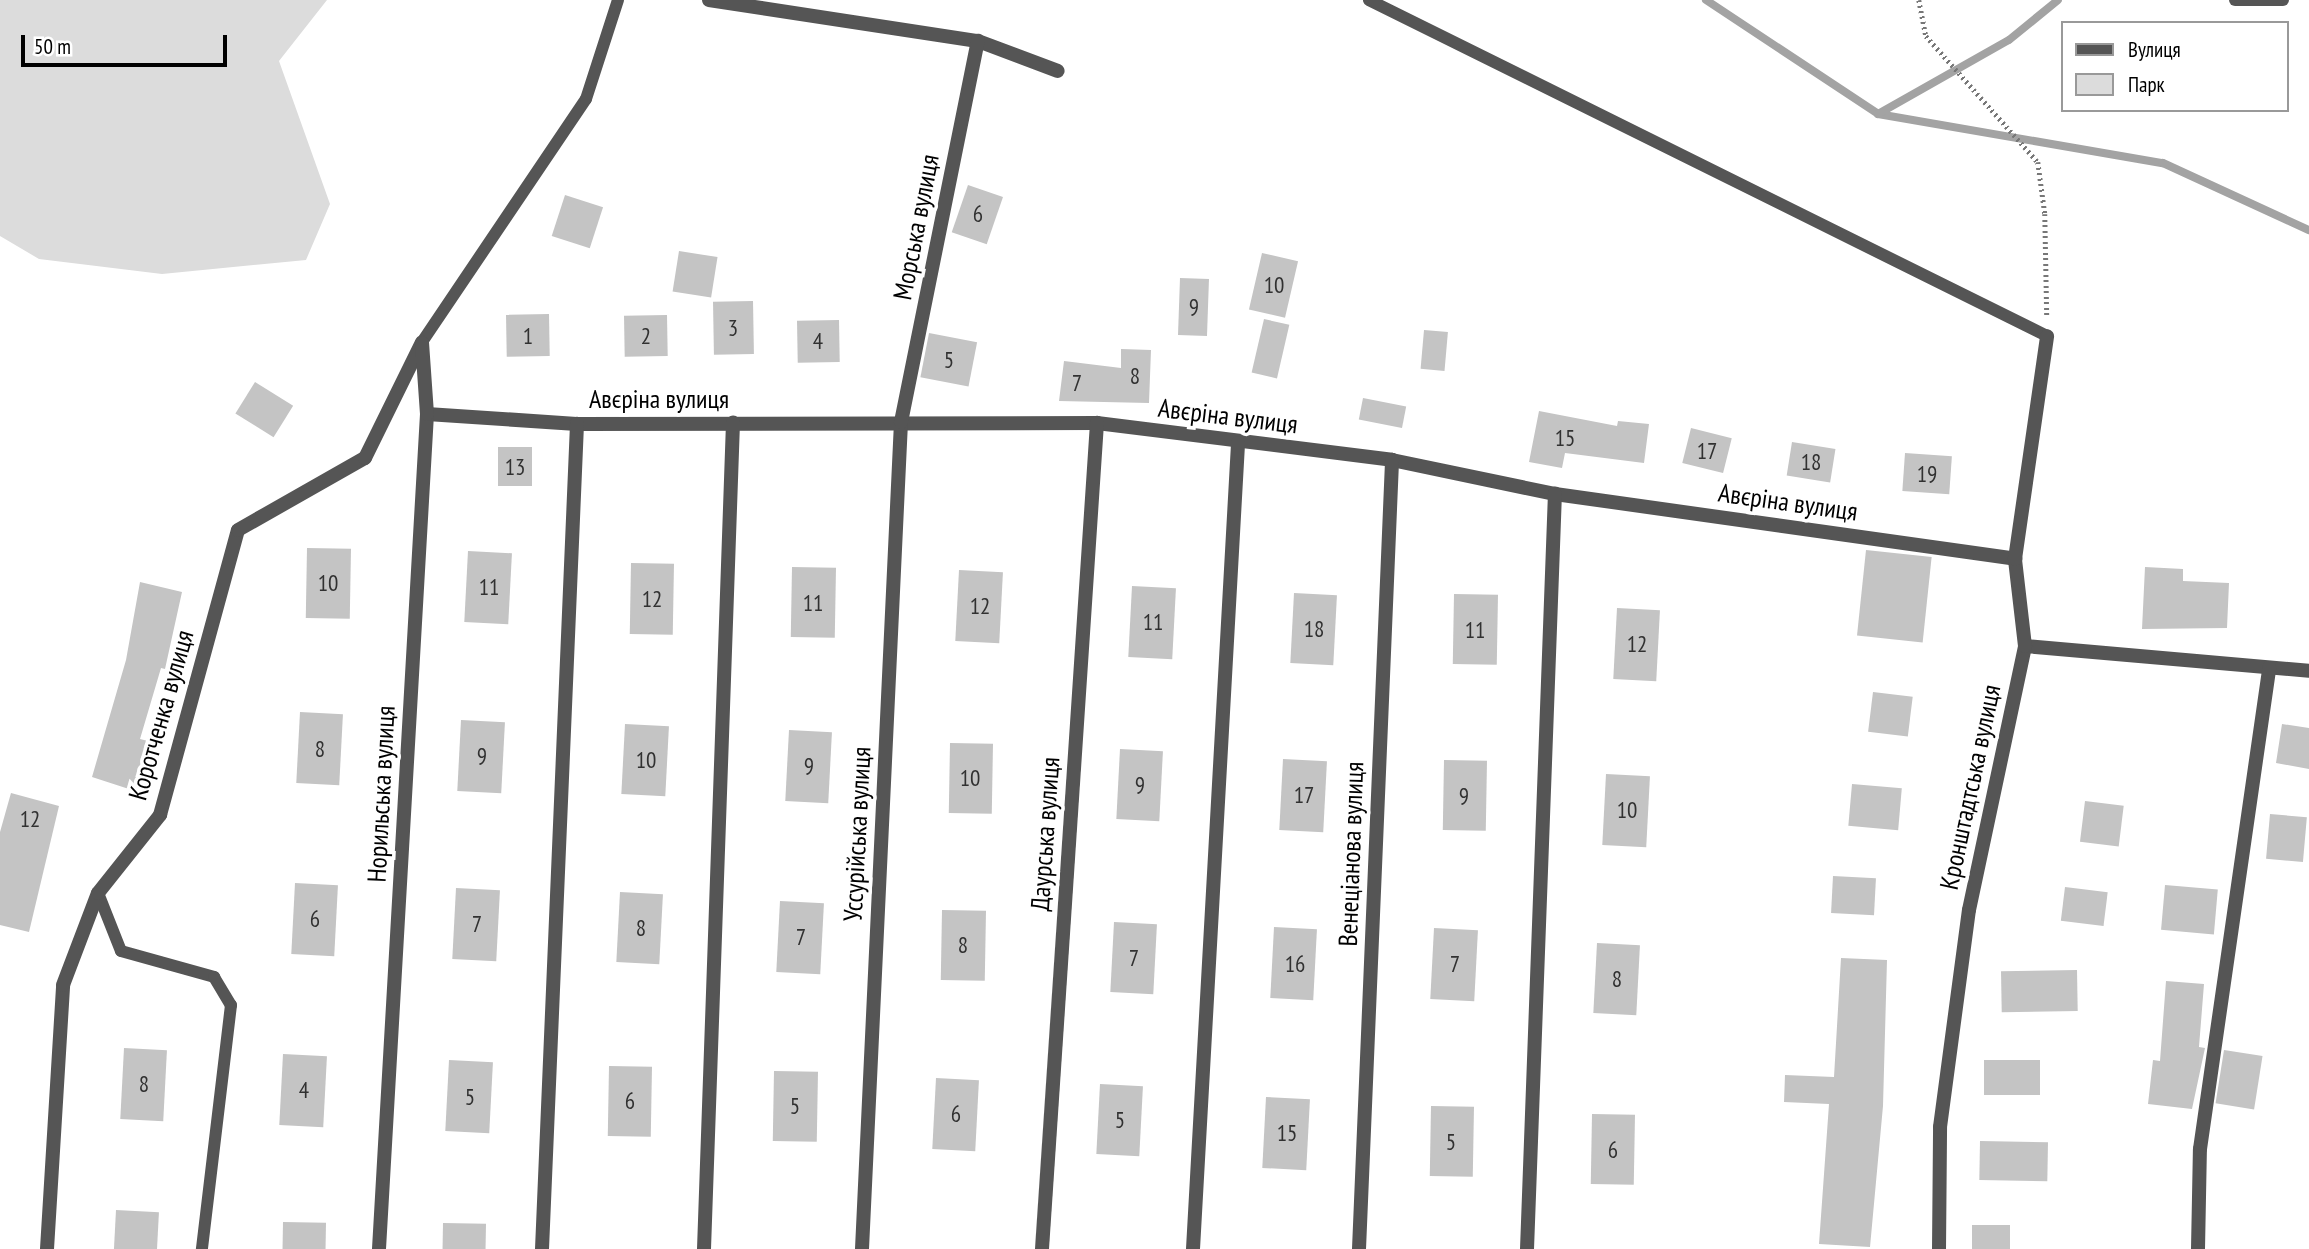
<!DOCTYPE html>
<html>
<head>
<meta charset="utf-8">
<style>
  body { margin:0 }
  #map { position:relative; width:2309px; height:1249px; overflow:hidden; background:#fff; font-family:"PT Sans Narrow",sans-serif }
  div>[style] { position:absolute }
  .green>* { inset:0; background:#dcdcdc }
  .stream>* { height:8px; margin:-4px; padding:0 4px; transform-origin:4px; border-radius:4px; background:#a3a3a3 }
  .building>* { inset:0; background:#c4c4c4; transform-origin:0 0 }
  .path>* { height:4.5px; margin-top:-2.25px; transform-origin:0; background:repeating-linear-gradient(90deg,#777 0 2px,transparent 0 5.5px) }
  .service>* { height:12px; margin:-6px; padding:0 6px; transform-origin:6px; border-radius:6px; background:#555 }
  .minor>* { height:14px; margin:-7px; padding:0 7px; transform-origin:7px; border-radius:7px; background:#555 }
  span { translate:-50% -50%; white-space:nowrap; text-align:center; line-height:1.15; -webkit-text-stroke:7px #fff; paint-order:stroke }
  .number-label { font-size:23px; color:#313131 }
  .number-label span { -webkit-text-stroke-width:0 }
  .street-label { font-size:26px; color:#000 }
  .legend { position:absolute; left:2061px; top:21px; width:228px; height:91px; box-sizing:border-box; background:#fff; border:2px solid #999; margin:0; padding:9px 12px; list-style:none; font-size:21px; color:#000 }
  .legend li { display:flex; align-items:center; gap:14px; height:35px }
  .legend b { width:35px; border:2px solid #999 }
  .scale { position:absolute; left:21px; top:35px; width:206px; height:32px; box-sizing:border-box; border:4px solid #000; border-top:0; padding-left:9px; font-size:21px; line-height:24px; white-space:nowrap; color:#000; -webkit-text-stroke:5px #fff; paint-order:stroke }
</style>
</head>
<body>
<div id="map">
  <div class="green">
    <i style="clip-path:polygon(0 0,327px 0,279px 61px,330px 204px,306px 260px,162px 274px,39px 259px,0 236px)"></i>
  </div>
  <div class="stream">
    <i style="left:1706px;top:0;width:206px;rotate:33.5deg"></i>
    <i style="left:1878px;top:114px;width:289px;rotate:9.8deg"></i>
    <i style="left:2163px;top:163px;width:161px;rotate:24.7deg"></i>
    <i style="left:1878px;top:114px;width:150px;rotate:-29.5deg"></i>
    <i style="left:2009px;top:40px;width:63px;rotate:-39.2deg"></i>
  </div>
  <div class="building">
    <i style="left:968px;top:185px;width:37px;height:50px;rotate:19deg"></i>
    <i style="left:565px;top:195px;width:40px;height:43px;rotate:18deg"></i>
    <i style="left:679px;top:251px;width:39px;height:41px;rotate:9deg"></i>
    <i style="left:1262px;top:253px;width:37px;height:58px;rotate:13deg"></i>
    <i style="left:1180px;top:278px;width:29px;height:57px;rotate:2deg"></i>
    <i style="left:753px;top:301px;width:53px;height:40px;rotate:89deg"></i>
    <i style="left:549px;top:314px;width:42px;height:43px;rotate:89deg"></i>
    <i style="left:667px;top:315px;width:41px;height:43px;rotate:89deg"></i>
    <i style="left:1264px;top:319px;width:26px;height:55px;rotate:13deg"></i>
    <i style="left:839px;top:320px;width:42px;height:42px;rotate:89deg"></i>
    <i style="left:1424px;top:330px;width:24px;height:39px;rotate:5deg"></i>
    <i style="left:929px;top:333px;width:49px;height:45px;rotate:11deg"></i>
    <i style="clip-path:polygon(1121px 349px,1151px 350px,1149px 403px,1059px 401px,1064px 361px,1121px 368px)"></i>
    <i style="left:255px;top:382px;width:45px;height:37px;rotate:32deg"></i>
    <i style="left:1363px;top:398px;width:44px;height:22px;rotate:11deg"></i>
    <i style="clip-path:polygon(1539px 411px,1617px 426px,1618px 421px,1649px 424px,1644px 463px,1565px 453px,1562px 468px,1529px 462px)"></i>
    <i style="left:1691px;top:428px;width:42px;height:36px;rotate:14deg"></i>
    <i style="left:1792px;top:442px;width:44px;height:34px;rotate:9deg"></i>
    <i style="left:498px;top:447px;width:34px;height:39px"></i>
    <i style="left:1905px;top:453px;width:47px;height:38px;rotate:4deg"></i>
    <i style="left:307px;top:548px;width:44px;height:70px;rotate:1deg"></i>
    <i style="left:1866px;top:550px;width:66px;height:86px;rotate:6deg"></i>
    <i style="left:468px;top:551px;width:44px;height:71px;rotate:3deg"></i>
    <i style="left:631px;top:563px;width:43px;height:71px;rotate:1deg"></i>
    <i style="left:792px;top:567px;width:44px;height:70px;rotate:1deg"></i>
    <i style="clip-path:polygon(2145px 567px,2183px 569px,2183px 581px,2229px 583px,2227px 628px,2142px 629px)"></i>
    <i style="left:959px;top:570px;width:44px;height:71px;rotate:3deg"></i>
    <i style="clip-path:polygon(140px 582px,182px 592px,165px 669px,161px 668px,140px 739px,148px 741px,132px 790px,92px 777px,126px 660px)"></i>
    <i style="left:1132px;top:586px;width:44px;height:71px;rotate:3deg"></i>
    <i style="left:1294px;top:593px;width:43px;height:70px;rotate:3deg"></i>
    <i style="left:1454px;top:594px;width:44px;height:70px;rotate:1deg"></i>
    <i style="left:1617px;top:608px;width:43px;height:71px;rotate:3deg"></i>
    <i style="left:1873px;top:692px;width:40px;height:40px;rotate:7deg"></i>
    <i style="left:300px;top:712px;width:43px;height:71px;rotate:3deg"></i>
    <i style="left:461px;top:720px;width:44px;height:71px;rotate:3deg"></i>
    <i style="left:625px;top:724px;width:44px;height:70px;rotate:3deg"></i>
    <i style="clip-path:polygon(2282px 724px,2309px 728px,2309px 769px,2276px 763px)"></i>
    <i style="left:789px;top:730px;width:43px;height:71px;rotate:3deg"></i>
    <i style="left:950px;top:743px;width:43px;height:70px;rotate:1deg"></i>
    <i style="left:1120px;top:749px;width:43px;height:70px;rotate:3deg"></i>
    <i style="left:1283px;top:759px;width:44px;height:71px;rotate:3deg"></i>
    <i style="left:1444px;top:760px;width:43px;height:70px;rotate:1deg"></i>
    <i style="left:1606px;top:774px;width:44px;height:71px;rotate:3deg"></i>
    <i style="left:1852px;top:784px;width:50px;height:42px;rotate:5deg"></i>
    <i style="clip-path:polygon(11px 793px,59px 806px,29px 932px,0 925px,0 832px)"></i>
    <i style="left:2085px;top:801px;width:39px;height:41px;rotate:7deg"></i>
    <i style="left:2270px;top:814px;width:37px;height:45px;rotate:5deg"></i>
    <i style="left:1833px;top:876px;width:43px;height:37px;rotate:3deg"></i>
    <i style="left:295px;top:883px;width:43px;height:71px;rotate:3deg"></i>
    <i style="left:2165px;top:885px;width:53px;height:45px;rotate:5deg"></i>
    <i style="left:2065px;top:887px;width:43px;height:34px;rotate:7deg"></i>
    <i style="left:456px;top:888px;width:44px;height:71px;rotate:3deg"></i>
    <i style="left:620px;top:892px;width:43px;height:70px;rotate:3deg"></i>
    <i style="left:780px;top:901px;width:44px;height:71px;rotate:3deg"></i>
    <i style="left:942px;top:910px;width:44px;height:70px;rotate:1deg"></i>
    <i style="left:1114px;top:922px;width:43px;height:70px;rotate:3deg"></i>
    <i style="left:1274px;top:927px;width:43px;height:71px;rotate:3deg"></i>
    <i style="left:1434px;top:928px;width:44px;height:71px;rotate:3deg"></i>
    <i style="left:1597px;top:943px;width:43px;height:70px;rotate:3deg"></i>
    <i style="clip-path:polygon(1841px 958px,1887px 960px,1883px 1106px,1870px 1247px,1819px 1244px,1829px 1104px,1784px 1102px,1785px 1075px,1834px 1077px)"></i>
    <i style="left:2077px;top:970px;width:41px;height:76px;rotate:89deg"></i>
    <i style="clip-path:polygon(2166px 981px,2204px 984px,2199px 1047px,2205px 1048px,2192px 1109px,2148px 1104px,2153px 1060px,2160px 1061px)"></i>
    <i style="left:124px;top:1048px;width:43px;height:71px;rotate:3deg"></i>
    <i style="left:2224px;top:1050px;width:39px;height:54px;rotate:9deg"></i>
    <i style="left:283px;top:1054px;width:44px;height:71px;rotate:3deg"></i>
    <i style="left:449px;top:1060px;width:44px;height:71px;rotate:3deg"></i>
    <i style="left:1984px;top:1060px;width:56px;height:35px"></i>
    <i style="left:609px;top:1066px;width:43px;height:70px;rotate:1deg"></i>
    <i style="left:774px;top:1071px;width:44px;height:70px;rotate:1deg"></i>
    <i style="left:936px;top:1078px;width:43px;height:71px;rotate:3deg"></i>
    <i style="left:1100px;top:1084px;width:43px;height:70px;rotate:3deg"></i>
    <i style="left:1266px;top:1097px;width:44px;height:71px;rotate:3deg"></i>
    <i style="left:1431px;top:1106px;width:43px;height:70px;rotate:1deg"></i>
    <i style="left:1592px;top:1114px;width:43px;height:70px;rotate:1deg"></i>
    <i style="left:1980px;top:1141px;width:68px;height:39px;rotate:1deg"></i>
    <i style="left:116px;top:1210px;width:43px;height:39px;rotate:3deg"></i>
    <i style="left:283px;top:1222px;width:43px;height:27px;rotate:1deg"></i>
    <i style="left:443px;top:1223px;width:43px;height:26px;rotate:1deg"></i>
    <i style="left:1972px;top:1225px;width:38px;height:24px"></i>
  </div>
  <div class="path">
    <i style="left:1919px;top:0;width:37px;rotate:79deg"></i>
    <i style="left:1926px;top:36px;width:169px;rotate:48.4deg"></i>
    <i style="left:2038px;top:162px;width:52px;rotate:82.3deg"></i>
    <i style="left:2045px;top:214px;width:102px;rotate:88.9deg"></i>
  </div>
  <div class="service">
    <i style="left:1369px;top:0;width:757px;rotate:26.36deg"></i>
    <i style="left:2235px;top:0;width:48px"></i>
    <i style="left:422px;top:342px;width:293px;rotate:-56deg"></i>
    <i style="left:586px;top:99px;width:104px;rotate:-72.1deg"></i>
    <i style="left:98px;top:893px;width:62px;rotate:68.4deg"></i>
    <i style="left:121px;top:951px;width:97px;rotate:15.6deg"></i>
    <i style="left:214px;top:977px;width:33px;rotate:59deg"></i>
    <i style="left:231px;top:1005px;width:246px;rotate:96.8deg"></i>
  </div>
  <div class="minor">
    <i style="left:709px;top:0;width:272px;rotate:8.7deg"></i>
    <i style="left:978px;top:41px;width:85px;rotate:20.6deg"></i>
    <i style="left:427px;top:414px;width:150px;rotate:3.8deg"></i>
    <i style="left:577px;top:424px;width:520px;rotate:-0.11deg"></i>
    <i style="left:1097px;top:423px;width:297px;rotate:7.1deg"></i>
    <i style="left:1392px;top:460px;width:167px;rotate:11.8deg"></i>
    <i style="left:1555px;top:494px;width:465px;rotate:8deg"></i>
    <i style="left:2025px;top:646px;width:285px;rotate:5deg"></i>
    <i style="left:47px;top:1249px;width:264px;rotate:-86.5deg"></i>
    <i style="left:63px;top:985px;width:98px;rotate:-69.2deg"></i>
    <i style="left:98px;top:893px;width:100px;rotate:-51.5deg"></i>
    <i style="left:160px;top:815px;width:295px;rotate:-74.7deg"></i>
    <i style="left:238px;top:530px;width:146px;rotate:-29.6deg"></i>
    <i style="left:365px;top:458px;width:129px;rotate:-63.8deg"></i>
    <i style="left:379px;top:1249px;width:836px;rotate:-86.71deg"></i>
    <i style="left:427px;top:414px;width:71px;rotate:-94deg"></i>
    <i style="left:542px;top:1249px;width:826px;rotate:-87.57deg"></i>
    <i style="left:704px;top:1249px;width:827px;rotate:-87.99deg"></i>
    <i style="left:862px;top:1249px;width:828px;rotate:-87.3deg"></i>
    <i style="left:901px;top:422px;width:389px;rotate:-78.6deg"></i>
    <i style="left:1042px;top:1249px;width:828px;rotate:-86.19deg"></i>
    <i style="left:1193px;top:1249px;width:807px;rotate:-86.8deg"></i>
    <i style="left:1359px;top:1249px;width:790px;rotate:-87.6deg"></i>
    <i style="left:1527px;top:1249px;width:756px;rotate:-87.88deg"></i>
    <i style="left:1939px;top:1249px;width:122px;rotate:-89.5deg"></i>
    <i style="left:1940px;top:1127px;width:219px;rotate:-82.4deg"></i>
    <i style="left:1969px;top:910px;width:270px;rotate:-78deg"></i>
    <i style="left:2025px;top:646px;width:88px;rotate:-96.6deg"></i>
    <i style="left:2015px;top:559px;width:225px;rotate:-81.8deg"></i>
    <i style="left:2198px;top:1249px;width:100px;rotate:-88.9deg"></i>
    <i style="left:2200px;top:1149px;width:486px;rotate:-81.8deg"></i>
  </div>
  <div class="number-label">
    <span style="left:978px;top:214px">6</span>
    <span style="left:1274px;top:285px">10</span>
    <span style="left:1194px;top:307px">9</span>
    <span style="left:733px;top:328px">3</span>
    <span style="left:528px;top:336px">1</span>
    <span style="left:646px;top:336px">2</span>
    <span style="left:818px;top:341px">4</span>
    <span style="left:949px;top:360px">5</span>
    <span style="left:1135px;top:376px">8</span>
    <span style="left:1077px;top:383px">7</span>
    <span style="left:1565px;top:438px">15</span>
    <span style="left:1707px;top:451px">17</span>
    <span style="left:1811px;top:462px">18</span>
    <span style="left:515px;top:467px">13</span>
    <span style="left:1927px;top:474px">19</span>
    <span style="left:328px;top:583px">10</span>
    <span style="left:489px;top:587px">11</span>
    <span style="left:652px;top:599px">12</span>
    <span style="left:813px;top:603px">11</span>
    <span style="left:980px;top:606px">12</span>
    <span style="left:1153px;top:622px">11</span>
    <span style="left:1314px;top:629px">18</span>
    <span style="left:1475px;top:630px">11</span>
    <span style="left:1637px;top:644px">12</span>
    <span style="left:320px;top:749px">8</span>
    <span style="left:482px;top:756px">9</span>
    <span style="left:646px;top:760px">10</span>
    <span style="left:809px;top:766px">9</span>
    <span style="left:970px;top:778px">10</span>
    <span style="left:1140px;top:785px">9</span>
    <span style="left:1304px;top:795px">17</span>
    <span style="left:1464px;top:796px">9</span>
    <span style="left:1627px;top:810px">10</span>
    <span style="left:30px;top:819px">12</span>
    <span style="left:315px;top:919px">6</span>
    <span style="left:477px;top:924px">7</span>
    <span style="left:641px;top:928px">8</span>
    <span style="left:801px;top:937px">7</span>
    <span style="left:963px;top:945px">8</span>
    <span style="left:1134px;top:958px">7</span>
    <span style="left:1295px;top:964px">16</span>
    <span style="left:1455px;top:964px">7</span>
    <span style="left:1617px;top:979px">8</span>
    <span style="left:144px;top:1084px">8</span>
    <span style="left:304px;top:1090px">4</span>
    <span style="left:470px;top:1097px">5</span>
    <span style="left:630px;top:1101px">6</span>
    <span style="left:795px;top:1106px">5</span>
    <span style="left:956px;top:1114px">6</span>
    <span style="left:1120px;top:1120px">5</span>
    <span style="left:1287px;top:1133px">15</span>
    <span style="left:1451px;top:1142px">5</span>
    <span style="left:1613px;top:1150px">6</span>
  </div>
  <div class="street-label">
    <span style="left:916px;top:227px;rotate:-79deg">Морська вулиця</span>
    <span style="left:659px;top:399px">Авєріна вулиця</span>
    <span style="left:1228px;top:416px;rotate:7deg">Авєріна вулиця</span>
    <span style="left:1788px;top:502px;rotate:8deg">Авєріна вулиця</span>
    <span style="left:161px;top:715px;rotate:-74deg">Коротченка вулиця</span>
    <span style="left:1970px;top:787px;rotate:-78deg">Кронштадтська вулиця</span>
    <span style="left:381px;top:794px;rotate:-87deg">Норильська вулиця</span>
    <span style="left:857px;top:834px;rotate:-87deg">Уссурійська вулиця</span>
    <span style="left:1045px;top:834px;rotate:-86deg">Даурська вулиця</span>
    <span style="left:1351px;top:854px;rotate:-88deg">Венеціанова вулиця</span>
  </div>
  <ul class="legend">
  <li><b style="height:9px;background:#555"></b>Вулиця</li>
  <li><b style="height:19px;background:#dcdcdc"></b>Парк</li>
  </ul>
  <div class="scale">50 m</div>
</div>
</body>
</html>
